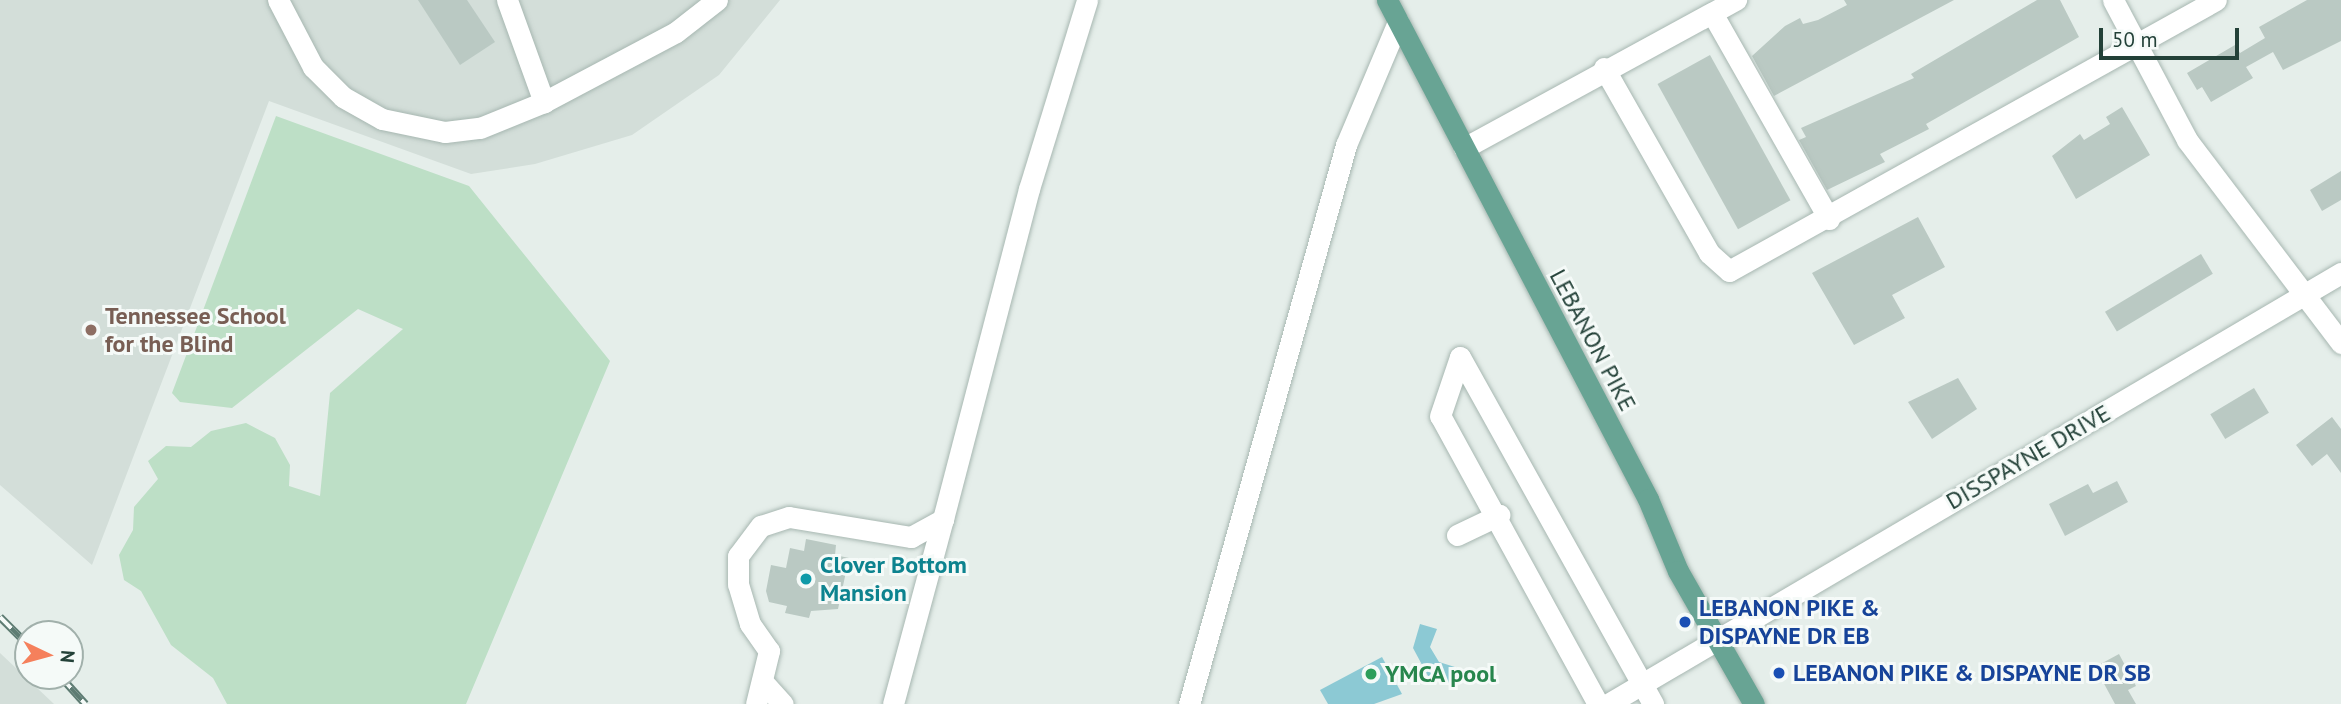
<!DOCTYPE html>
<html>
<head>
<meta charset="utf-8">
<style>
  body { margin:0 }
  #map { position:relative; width:2341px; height:704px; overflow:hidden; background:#e5eeea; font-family:"PT Sans",sans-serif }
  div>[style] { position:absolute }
  .built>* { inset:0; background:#d3ded9 }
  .green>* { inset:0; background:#bddfc6 }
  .water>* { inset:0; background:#8cc9d4 }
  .building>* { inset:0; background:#bac9c3; transform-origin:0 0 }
  .roads { filter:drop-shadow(0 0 2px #a7b7b1) drop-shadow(0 0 2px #a7b7b1) }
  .minor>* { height:21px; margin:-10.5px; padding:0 10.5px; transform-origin:10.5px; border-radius:10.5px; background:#fff }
  .major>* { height:21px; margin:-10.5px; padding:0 10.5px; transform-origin:10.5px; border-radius:10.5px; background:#68a494 }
  .rail>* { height:8px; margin-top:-4px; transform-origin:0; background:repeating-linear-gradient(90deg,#f5faf8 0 16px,#5e7c73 0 32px); box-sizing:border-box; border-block:2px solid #5e7c73 }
  .dots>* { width:19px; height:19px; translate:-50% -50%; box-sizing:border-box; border:4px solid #f5faf8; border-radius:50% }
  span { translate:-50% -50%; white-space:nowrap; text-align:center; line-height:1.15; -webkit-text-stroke:6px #f5faf8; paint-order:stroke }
  .education-label { font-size:24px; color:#785e54; font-weight:700 }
  .left { translate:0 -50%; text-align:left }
  .street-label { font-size:24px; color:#234138 }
  .culture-label { font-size:24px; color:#0d838f; font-weight:700 }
  .transit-label { font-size:24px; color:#164399; font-weight:700 }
  .leisure-label { font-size:24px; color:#27864d; font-weight:700 }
  .north { position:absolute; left:14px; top:620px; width:70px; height:70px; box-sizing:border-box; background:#f5faf8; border:2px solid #a1b0ab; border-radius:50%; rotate:95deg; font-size:19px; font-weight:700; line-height:28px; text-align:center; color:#234138 }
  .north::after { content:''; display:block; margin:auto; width:24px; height:32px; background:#f5805c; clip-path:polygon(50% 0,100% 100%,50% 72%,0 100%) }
  .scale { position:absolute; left:2099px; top:28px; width:140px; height:32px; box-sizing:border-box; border:4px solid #234138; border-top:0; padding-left:9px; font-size:21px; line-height:24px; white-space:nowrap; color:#234138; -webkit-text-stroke:5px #f5faf8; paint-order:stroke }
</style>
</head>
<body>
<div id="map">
  <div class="built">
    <i style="clip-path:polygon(0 0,780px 0,719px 75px,632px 135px,535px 164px,471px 174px,269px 101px,92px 565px,0 485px)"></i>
    <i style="clip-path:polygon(0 653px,54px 704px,0 704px)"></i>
  </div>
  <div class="green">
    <i style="clip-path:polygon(276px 116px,469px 186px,610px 361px,466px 704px,227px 704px,213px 678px,171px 645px,141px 591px,124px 580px,119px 555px,133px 530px,134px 507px,158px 479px,148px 461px,166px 446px,191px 447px,211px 431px,246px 423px,275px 438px,290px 465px,289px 486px,320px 496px,330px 393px,403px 329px,358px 309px,232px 408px,180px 402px,172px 393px)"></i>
  </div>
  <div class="water">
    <i style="clip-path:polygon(1420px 624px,1437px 629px,1430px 647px,1439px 662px,1458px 668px,1452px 685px,1428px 676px,1413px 648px)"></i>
    <i style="clip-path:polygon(1382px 657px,1402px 694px,1374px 704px,1328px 704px,1320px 690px)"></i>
  </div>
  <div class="building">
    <i style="clip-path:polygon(418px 0,467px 0,495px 42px,460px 65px)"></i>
    <i style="clip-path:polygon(1844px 0,1954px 0,1774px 96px,1752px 56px,1785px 26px,1800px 18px,1803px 24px,1818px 20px,1847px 5px)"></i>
    <i style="clip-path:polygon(2037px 0,2060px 0,2079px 37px,1926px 124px,1929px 129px,1880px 154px,1885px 162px,1827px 190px,1799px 140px,1806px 137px,1801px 128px,1914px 78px,1911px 74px)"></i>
    <i style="clip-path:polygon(2307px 0,2341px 0,2341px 41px,2283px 70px,2273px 52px,2246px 67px,2253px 78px,2211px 102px,2202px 87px,2197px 90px,2187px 73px,2235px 45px,2240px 53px,2265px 38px,2259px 27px)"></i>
    <i style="left:1710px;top:55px;width:166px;height:60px;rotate:61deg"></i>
    <i style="clip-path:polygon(2122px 107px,2150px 155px,2076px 199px,2052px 156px,2080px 134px,2084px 140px,2110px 124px,2106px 117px)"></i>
    <i style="clip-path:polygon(2341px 171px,2341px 200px,2322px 211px,2310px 190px)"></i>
    <i style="clip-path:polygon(1918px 217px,1945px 267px,1892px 295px,1905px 318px,1854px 345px,1812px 273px)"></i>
    <i style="left:2201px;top:254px;width:23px;height:112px;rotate:59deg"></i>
    <i style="clip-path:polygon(1958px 378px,1977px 409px,1932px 439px,1908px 402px)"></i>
    <i style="left:2254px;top:388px;width:29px;height:51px;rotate:59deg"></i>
    <i style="clip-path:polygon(2332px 417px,2341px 429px,2341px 473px,2327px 454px,2312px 466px,2296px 445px)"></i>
    <i style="clip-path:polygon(2117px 481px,2128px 502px,2065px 536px,2049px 504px,2088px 484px,2093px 493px)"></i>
    <i style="clip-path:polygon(806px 539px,836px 545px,835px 555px,849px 558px,838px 609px,811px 611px,809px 618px,785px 613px,787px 606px,769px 602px,766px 591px,771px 565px,786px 568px,790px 548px,804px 551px)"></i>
    <i style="clip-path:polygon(2119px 654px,2136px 686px,2128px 690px,2136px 704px,2115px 704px,2095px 667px)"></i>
  </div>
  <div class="roads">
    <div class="minor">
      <i style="left:278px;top:0;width:76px;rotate:62.4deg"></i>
      <i style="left:313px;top:67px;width:42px;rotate:45deg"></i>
      <i style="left:343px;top:97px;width:45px;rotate:29.4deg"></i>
      <i style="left:382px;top:119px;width:64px;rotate:11.7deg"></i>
      <i style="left:445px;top:132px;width:35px;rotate:-7deg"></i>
      <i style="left:480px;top:128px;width:69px;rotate:-22.1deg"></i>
      <i style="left:544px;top:102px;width:149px;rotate:-27.9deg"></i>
      <i style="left:676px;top:32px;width:52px;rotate:-38deg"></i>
      <i style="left:507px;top:0;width:109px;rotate:70.1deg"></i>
      <i style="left:2113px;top:0;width:158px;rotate:62.1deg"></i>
      <i style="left:2187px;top:140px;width:255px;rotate:52.8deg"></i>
      <i style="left:1712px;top:13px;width:237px;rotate:60.4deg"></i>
      <i style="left:1604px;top:68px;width:213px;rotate:60.4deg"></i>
      <i style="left:1709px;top:253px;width:27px;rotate:42deg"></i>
      <i style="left:1729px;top:271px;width:557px;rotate:-29.09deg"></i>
      <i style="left:1464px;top:148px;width:310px;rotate:-28.6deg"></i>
      <i style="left:1457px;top:535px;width:47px;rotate:-25.5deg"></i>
      <i style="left:762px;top:681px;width:31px;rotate:48deg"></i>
      <i style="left:756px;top:704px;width:55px;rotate:-76.2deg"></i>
      <i style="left:769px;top:651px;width:33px;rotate:-125deg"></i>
      <i style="left:750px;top:624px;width:42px;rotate:-106.7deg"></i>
      <i style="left:738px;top:584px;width:28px;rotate:-90deg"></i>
      <i style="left:738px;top:556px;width:38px;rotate:-53deg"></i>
      <i style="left:761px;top:526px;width:29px;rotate:-18deg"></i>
      <i style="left:789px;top:517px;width:124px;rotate:9.3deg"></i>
      <i style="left:911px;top:537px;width:37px;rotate:-29deg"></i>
      <i style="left:943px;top:519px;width:341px;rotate:-75.4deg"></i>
      <i style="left:1029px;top:189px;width:198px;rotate:-72.9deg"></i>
      <i style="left:893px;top:704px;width:192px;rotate:-74.9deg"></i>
      <i style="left:1189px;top:704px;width:581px;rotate:-74.31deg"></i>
      <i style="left:1346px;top:145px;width:134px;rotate:-67.1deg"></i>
      <i style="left:1598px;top:704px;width:328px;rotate:-118.7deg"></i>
      <i style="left:1440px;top:416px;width:62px;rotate:-71.3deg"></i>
      <i style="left:1460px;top:357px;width:397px;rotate:60.9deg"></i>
      <i style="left:1608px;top:704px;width:850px;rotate:-30.46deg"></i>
    </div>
    <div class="major">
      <i style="left:1387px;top:0;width:563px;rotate:62.39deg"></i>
      <i style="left:1648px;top:499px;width:78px;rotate:67.4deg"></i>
      <i style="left:1678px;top:571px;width:153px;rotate:60.3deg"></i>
    </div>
  </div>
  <div class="rail">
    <i style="left:0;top:617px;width:40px;rotate:45deg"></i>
    <i style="left:60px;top:676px;width:38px;rotate:48deg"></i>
  </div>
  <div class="dots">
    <i style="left:91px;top:330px;background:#8d6e63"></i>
    <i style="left:806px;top:579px;background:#0f9aa8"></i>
    <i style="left:1685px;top:622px;background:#1a4fb4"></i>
    <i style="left:1779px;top:673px;background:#1a4fb4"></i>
    <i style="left:1371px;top:674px;background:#2e9e5b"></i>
  </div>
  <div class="education-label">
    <span class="left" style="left:105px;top:330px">Tennessee School<br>for the Blind</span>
  </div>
  <div class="street-label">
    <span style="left:1593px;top:340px;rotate:62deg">LEBANON PIKE</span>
    <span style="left:2028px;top:457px;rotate:-30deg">DISSPAYNE DRIVE</span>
  </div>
  <div class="culture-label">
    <span class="left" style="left:820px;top:579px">Clover Bottom<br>Mansion</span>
  </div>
  <div class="transit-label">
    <span class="left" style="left:1699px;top:622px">LEBANON PIKE &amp;<br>DISPAYNE DR EB</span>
    <span class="left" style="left:1793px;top:673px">LEBANON PIKE &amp; DISPAYNE DR SB</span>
  </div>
  <div class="leisure-label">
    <span class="left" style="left:1385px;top:674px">YMCA pool</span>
  </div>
  <div class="north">N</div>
  <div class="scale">50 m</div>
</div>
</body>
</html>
